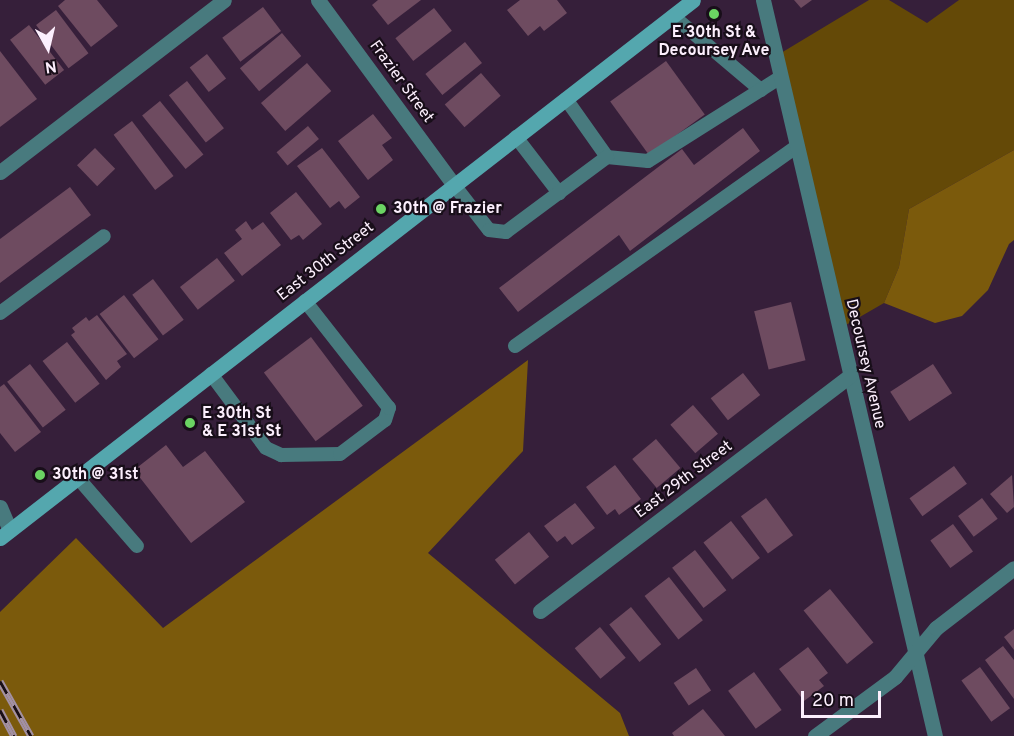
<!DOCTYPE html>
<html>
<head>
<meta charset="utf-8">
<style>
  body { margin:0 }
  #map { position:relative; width:1014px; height:736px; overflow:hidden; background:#361f3a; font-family:Overpass,sans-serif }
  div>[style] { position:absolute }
  .green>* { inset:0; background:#644907 }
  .forest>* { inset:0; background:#7b5a0c }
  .building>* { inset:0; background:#6e4b60; transform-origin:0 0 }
  .lane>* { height:14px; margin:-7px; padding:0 7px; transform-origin:7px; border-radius:7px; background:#487a7e }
  .street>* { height:15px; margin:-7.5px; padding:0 7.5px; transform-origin:7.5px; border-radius:7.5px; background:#487a7e }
  .secondary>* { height:15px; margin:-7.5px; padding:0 7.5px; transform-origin:7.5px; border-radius:7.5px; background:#54a7ae }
  .rail>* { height:7px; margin-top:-3.5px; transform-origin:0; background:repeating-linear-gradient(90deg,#180e19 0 14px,#a290a4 0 28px); box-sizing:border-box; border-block:2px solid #a290a4 }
  .dots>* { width:16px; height:16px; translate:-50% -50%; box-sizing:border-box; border:3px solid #180e19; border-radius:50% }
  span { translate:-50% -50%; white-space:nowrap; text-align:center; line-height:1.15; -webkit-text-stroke:4.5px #180e19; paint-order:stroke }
  .poi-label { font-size:16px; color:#fceffd; font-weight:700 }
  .left { translate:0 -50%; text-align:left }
  .street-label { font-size:16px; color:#fceffd }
  .north { position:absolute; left:18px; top:18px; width:60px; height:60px; -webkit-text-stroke:4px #180e19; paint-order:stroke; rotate:172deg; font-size:16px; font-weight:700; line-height:24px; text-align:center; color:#fceffd }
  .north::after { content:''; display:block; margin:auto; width:21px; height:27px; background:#fceffd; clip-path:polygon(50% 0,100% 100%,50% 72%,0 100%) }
  .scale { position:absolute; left:801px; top:691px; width:80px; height:27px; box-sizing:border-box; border:3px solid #fceffd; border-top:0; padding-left:8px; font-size:18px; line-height:21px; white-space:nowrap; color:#fceffd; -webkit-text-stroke:4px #180e19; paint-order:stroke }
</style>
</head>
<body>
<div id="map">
  <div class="green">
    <i style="clip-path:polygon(869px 0,889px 0,927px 23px,959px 0,1014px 0,1014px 150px,909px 209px,899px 267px,884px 303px,839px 329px,776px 56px)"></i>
  </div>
  <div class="forest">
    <i style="clip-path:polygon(1014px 150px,1014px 240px,1009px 244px,988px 290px,962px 316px,935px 323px,884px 303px,899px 267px,909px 209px)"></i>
    <i style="clip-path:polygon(528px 360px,523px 451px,428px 553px,620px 713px,629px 736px,0 736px,0 612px,76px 538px,163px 628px)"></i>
  </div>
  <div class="building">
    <i style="clip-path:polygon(65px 0,97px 0,118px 26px,91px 47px,58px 6px)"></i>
    <i style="clip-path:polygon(378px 0,421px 0,388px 25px,372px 5px)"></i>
    <i style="clip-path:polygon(520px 0,557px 0,567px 13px,544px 31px,540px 26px,528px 36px,507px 10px)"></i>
    <i style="clip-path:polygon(794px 0,812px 0,801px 8px)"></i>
    <i style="left:263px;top:7px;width:30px;height:51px;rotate:53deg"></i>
    <i style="left:434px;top:8px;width:29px;height:49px;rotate:52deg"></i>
    <i style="left:56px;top:10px;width:54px;height:25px;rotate:53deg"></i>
    <i style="left:29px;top:25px;width:57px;height:24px;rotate:52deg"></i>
    <i style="left:282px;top:33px;width:30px;height:55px;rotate:50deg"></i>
    <i style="left:465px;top:42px;width:27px;height:51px;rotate:51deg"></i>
    <i style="clip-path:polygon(0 51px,37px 99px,0 127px)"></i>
    <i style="left:207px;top:54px;width:31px;height:22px;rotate:52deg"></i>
    <i style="left:666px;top:61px;width:66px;height:69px;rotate:54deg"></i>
    <i style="left:307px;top:63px;width:37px;height:61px;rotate:49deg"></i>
    <i style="left:481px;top:73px;width:30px;height:48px;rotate:49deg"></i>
    <i style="left:187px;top:81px;width:60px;height:23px;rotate:52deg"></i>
    <i style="left:160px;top:101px;width:69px;height:23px;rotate:51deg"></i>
    <i style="clip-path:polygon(373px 114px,392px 138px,382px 145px,393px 160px,368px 180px,338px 141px)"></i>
    <i style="left:132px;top:121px;width:69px;height:23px;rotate:53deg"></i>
    <i style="left:308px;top:126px;width:17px;height:41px;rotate:50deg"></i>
    <i style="clip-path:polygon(743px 128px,760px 151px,630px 251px,619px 235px,518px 312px,499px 288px,682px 149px,694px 165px)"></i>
    <i style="left:95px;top:148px;width:29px;height:25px;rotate:46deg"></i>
    <i style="clip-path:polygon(322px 148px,360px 197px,345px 209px,339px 201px,330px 208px,297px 166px)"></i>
    <i style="clip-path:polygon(70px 187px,91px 215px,0 283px,0 239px)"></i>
    <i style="clip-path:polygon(296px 192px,322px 224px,303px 240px,299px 235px,291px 240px,270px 213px)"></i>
    <i style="clip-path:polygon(246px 221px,252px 230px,263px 222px,281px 245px,242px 276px,224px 253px,242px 239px,235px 230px)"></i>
    <i style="left:217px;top:258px;width:29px;height:47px;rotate:52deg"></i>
    <i style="left:153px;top:279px;width:51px;height:26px;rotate:53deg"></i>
    <i style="left:124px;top:295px;width:56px;height:31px;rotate:52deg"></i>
    <i style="left:791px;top:302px;width:60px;height:38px;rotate:76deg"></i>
    <i style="clip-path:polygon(97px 315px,127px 354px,117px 361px,121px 367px,106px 380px,71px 335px,75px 332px,72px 328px,86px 317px,89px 321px)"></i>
    <i style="left:311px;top:337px;width:86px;height:59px;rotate:53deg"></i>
    <i style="left:67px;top:342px;width:53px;height:31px;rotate:52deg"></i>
    <i style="left:30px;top:364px;width:58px;height:29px;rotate:52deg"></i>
    <i style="left:933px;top:364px;width:35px;height:51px;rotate:57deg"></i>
    <i style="left:743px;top:373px;width:28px;height:41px;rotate:52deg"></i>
    <i style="clip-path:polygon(4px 384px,41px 432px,15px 452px,0 433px,0 387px)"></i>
    <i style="left:693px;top:405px;width:38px;height:30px;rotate:49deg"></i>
    <i style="left:656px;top:439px;width:38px;height:31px;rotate:50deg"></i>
    <i style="clip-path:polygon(166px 445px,183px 467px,205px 451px,245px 502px,191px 543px,134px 470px)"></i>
    <i style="clip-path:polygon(615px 465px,641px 499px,619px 515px,615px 509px,607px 515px,586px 487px)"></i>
    <i style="left:954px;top:466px;width:22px;height:55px;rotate:54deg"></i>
    <i style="clip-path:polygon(1012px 475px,1014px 507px,1007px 513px,990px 494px)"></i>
    <i style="left:766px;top:498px;width:46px;height:31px;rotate:54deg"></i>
    <i style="left:982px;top:498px;width:26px;height:30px;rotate:53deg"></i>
    <i style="clip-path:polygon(575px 503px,595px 528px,572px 545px,565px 536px,557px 542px,544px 526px)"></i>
    <i style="left:731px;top:521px;width:47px;height:35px;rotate:52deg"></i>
    <i style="left:953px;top:524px;width:34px;height:28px;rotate:54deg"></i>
    <i style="left:529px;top:532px;width:32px;height:44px;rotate:51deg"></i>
    <i style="left:695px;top:550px;width:51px;height:29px;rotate:52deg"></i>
    <i style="left:669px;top:577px;width:55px;height:31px;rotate:52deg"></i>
    <i style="left:830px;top:589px;width:69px;height:34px;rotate:51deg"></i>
    <i style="left:631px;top:607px;width:48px;height:28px;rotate:51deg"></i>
    <i style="left:600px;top:627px;width:40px;height:33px;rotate:50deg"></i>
    <i style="clip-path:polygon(1014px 629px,1014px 650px,1004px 637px)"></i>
    <i style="clip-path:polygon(1003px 646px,1014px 660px,1014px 699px,985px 660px)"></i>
    <i style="clip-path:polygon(808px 647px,828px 673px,819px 680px,824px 686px,804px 701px,779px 669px)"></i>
    <i style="left:980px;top:667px;width:51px;height:23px;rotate:54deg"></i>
    <i style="left:696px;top:668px;width:27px;height:27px;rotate:56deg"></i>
    <i style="left:754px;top:672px;width:47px;height:32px;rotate:54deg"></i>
    <i style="clip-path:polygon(703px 709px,725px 736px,674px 736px,672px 733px)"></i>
  </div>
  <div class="lane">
    <i style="left:673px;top:16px;width:115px;rotate:40.1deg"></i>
    <i style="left:566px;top:99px;width:71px;rotate:54.7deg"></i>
    <i style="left:607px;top:157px;width:41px;rotate:5.6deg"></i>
    <i style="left:648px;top:161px;width:157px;rotate:-32.3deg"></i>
    <i style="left:516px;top:137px;width:71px;rotate:52.5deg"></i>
    <i style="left:454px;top:185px;width:57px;rotate:52.1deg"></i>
    <i style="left:489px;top:230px;width:17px;rotate:7deg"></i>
    <i style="left:506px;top:232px;width:126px;rotate:-36.6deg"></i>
    <i style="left:0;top:313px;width:129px;rotate:-36.5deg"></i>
    <i style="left:515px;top:346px;width:346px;rotate:-35.3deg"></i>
    <i style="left:211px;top:374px;width:92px;rotate:53.4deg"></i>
    <i style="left:266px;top:448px;width:17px;rotate:25deg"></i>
    <i style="left:281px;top:455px;width:59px;rotate:-1deg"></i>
    <i style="left:340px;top:454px;width:56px;rotate:-37.1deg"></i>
    <i style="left:385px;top:420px;width:13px;rotate:-72deg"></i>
    <i style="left:389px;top:408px;width:136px;rotate:-128.1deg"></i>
    <i style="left:78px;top:478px;width:90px;rotate:49.1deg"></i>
  </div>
  <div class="street">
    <i style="left:318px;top:0;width:230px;rotate:53.7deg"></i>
    <i style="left:763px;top:0;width:756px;rotate:76.85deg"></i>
    <i style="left:0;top:172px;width:282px;rotate:-37.5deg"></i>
    <i style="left:0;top:507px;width:25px;rotate:67deg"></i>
    <i style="left:540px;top:611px;width:389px;rotate:-37.2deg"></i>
    <i style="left:815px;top:736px;width:99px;rotate:-36.4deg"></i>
    <i style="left:895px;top:677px;width:64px;rotate:-50.1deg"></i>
    <i style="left:936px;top:628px;width:98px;rotate:-37.6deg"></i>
  </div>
  <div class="secondary">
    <i style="left:0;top:538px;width:877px;rotate:-37.82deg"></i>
  </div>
  <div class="rail">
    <i style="left:0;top:681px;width:63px;rotate:60.6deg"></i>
    <i style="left:0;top:710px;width:30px;rotate:62deg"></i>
  </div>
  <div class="dots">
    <i style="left:714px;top:14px;background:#6bd363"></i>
    <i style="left:381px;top:209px;background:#6bd363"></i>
    <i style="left:190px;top:423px;background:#6bd363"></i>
    <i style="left:40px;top:475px;background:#6bd363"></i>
  </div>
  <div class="poi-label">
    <span style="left:714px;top:42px">E 30th St &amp;<br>Decoursey Ave</span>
    <span class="left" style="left:393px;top:209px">30th @ Frazier</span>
    <span class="left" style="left:202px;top:423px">E 30th St<br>&amp; E 31st St</span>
    <span class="left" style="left:52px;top:475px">30th @ 31st</span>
  </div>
  <div class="street-label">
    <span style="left:401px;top:82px;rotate:54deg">Frazier Street</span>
    <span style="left:326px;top:262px;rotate:-38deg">East 30th Street</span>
    <span style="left:865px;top:364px;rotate:77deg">Decoursey Avenue</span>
    <span style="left:684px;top:480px;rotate:-37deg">East 29th Street</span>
  </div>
  <div class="north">N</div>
  <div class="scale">20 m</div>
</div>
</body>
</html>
